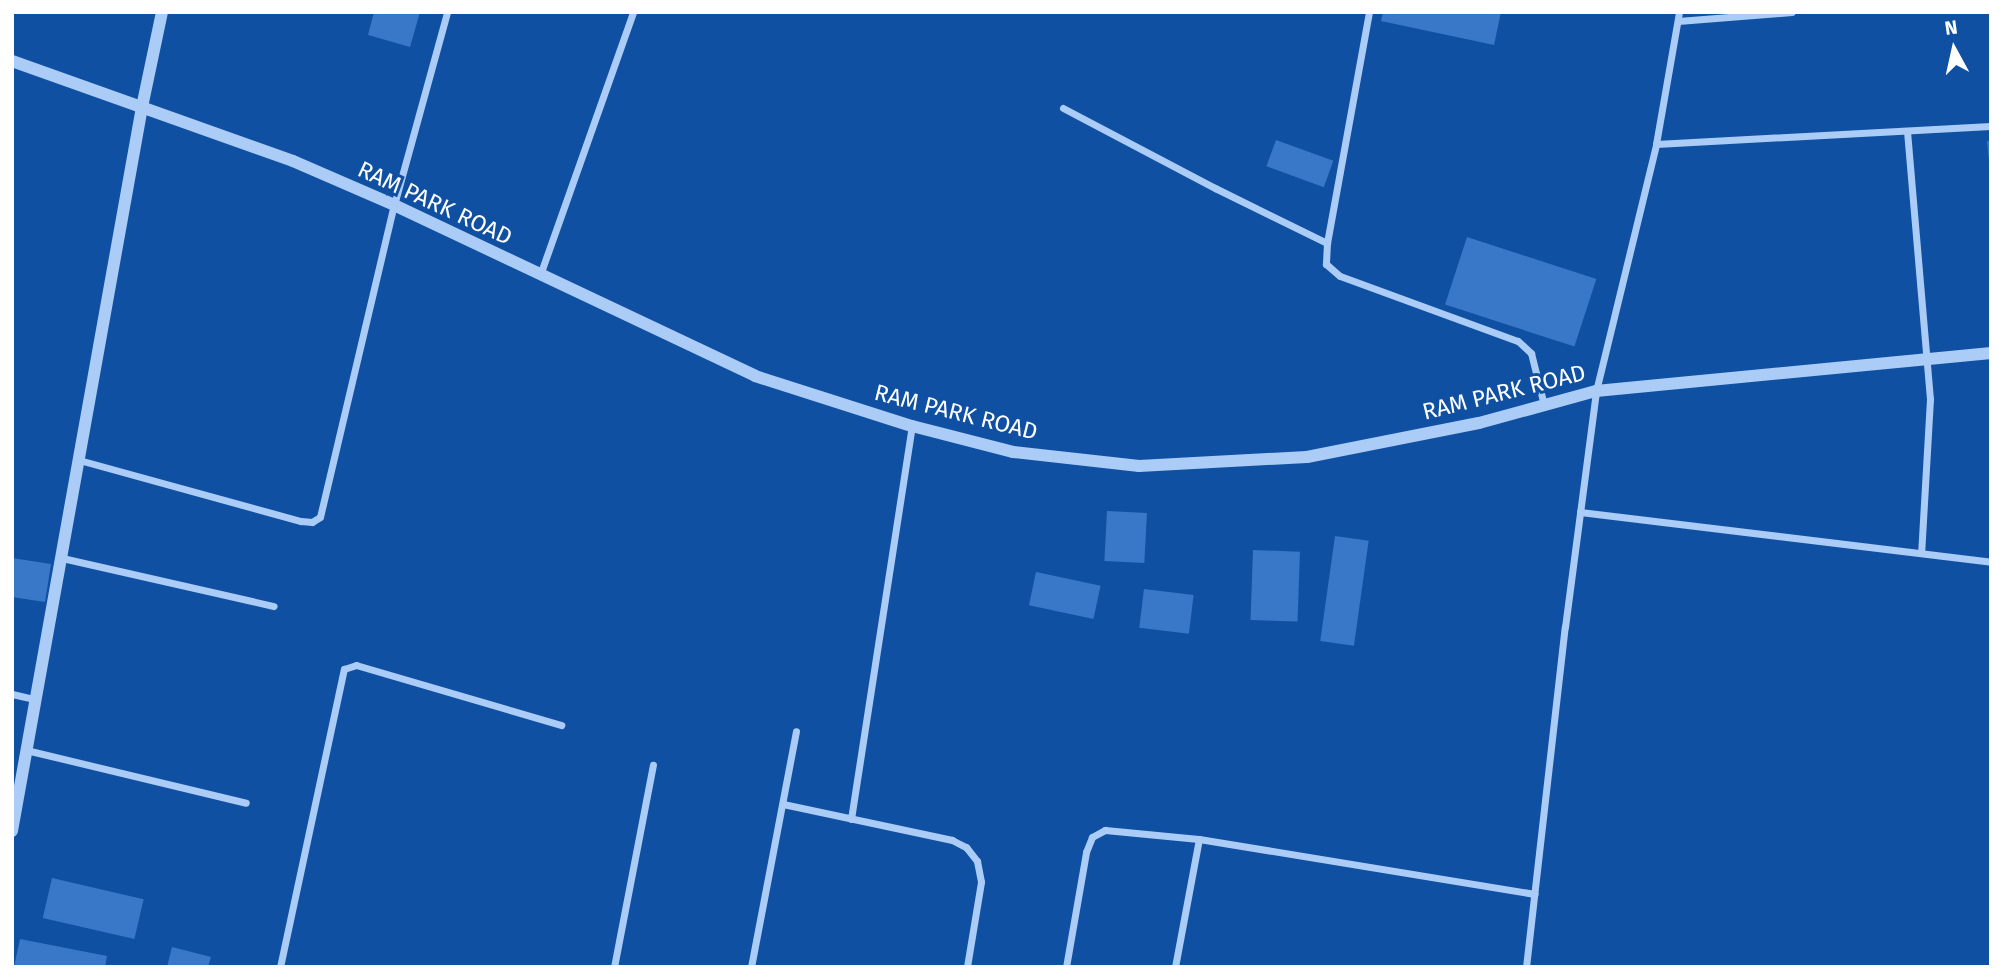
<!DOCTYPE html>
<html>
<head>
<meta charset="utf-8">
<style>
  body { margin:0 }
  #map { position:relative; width:2003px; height:979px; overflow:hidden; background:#1050a2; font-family:"Fira Sans",sans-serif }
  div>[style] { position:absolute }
  .building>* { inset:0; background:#3978c8; transform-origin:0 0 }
  .minor>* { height:7px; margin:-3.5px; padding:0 3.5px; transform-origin:3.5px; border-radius:3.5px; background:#aaccf6 }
  .tertiary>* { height:12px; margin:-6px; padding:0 6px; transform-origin:6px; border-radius:6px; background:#aaccf6 }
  span { translate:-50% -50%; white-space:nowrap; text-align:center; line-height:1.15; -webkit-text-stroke:6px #1050a2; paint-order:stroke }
  .street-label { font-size:23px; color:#fff }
  .frame { position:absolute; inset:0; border:14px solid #fff; pointer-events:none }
  .north { position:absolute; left:1919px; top:14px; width:70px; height:70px; -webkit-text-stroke:5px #1050a2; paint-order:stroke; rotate:352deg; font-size:19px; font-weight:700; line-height:28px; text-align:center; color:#fff }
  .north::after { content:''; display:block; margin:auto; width:24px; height:32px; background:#fff; clip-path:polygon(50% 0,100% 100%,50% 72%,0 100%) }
</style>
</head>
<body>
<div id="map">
  <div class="building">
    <i style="clip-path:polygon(374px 12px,420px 12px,410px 47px,368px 35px)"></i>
    <i style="clip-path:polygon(1383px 12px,1501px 12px,1494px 45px,1381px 21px)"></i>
    <i style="left:1276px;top:140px;width:61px;height:28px;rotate:20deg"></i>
    <i style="clip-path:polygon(1987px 141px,1991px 141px,1991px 162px,1989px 162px)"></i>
    <i style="left:1467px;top:237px;width:136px;height:71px;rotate:18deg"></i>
    <i style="left:1107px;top:511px;width:40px;height:50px;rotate:3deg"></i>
    <i style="left:1335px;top:536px;width:34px;height:106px;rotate:8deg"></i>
    <i style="left:1253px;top:550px;width:47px;height:70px;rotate:2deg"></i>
    <i style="clip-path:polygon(12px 558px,51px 564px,45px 602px,12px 597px)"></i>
    <i style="left:1036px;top:572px;width:66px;height:34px;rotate:12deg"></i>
    <i style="left:1144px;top:589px;width:50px;height:39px;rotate:7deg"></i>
    <i style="left:52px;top:878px;width:94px;height:41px;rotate:13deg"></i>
    <i style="clip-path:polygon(20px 939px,107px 956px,105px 967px,14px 967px)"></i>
    <i style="clip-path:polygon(172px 947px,211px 957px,208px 967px,167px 967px)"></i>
  </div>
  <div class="minor">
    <i style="left:1678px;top:21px;width:114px;rotate:-4.5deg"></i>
    <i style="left:1063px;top:108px;width:172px;rotate:27.8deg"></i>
    <i style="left:1215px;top:188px;width:125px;rotate:26.2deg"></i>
    <i style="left:1327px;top:243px;width:21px;rotate:93deg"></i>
    <i style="left:1326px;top:264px;width:18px;rotate:41deg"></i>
    <i style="left:1340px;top:276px;width:189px;rotate:20.1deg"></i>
    <i style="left:1518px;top:341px;width:18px;rotate:43deg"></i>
    <i style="left:1531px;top:353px;width:54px;rotate:76deg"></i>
    <i style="left:1907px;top:131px;width:269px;rotate:85.1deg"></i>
    <i style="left:1930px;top:399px;width:154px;rotate:93.3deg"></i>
    <i style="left:1656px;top:144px;width:335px;rotate:-3.1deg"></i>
    <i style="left:1327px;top:243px;width:235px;rotate:-79.7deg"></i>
    <i style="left:540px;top:275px;width:279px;rotate:-70.5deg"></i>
    <i style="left:79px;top:460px;width:230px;rotate:15.4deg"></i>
    <i style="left:301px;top:521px;width:11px;rotate:5deg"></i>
    <i style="left:312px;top:522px;width:9px;rotate:-32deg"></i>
    <i style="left:320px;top:517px;width:321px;rotate:-76.7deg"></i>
    <i style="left:394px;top:205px;width:200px;rotate:-74.6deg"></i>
    <i style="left:1580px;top:512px;width:414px;rotate:6.9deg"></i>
    <i style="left:62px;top:558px;width:217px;rotate:12.8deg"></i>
    <i style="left:12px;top:694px;width:23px;rotate:13deg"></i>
    <i style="left:26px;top:750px;width:226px;rotate:13.5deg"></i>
    <i style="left:783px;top:804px;width:173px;rotate:12deg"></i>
    <i style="left:952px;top:840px;width:16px;rotate:27deg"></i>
    <i style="left:966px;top:847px;width:18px;rotate:52deg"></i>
    <i style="left:977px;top:861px;width:21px;rotate:79deg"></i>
    <i style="left:981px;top:882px;width:86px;rotate:99.4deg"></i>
    <i style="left:851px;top:819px;width:398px;rotate:-81.2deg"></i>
    <i style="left:280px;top:967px;width:305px;rotate:-77.9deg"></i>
    <i style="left:344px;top:669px;width:13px;rotate:-18deg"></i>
    <i style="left:356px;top:665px;width:214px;rotate:16.3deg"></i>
    <i style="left:614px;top:967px;width:206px;rotate:-79.1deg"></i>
    <i style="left:751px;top:967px;width:240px;rotate:-79.2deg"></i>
    <i style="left:1066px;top:967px;width:117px;rotate:-80.1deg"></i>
    <i style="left:1086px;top:852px;width:16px;rotate:-68deg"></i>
    <i style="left:1092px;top:837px;width:15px;rotate:-28deg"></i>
    <i style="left:1105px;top:830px;width:94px;rotate:5.5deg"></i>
    <i style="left:1199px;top:839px;width:340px;rotate:9.3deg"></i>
    <i style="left:1175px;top:967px;width:130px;rotate:-79.4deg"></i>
    <i style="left:1526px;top:967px;width:342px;rotate:-83.5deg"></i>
    <i style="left:1565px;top:627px;width:238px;rotate:-82.5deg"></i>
    <i style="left:1596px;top:391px;width:254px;rotate:-76.3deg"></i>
    <i style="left:1656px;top:144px;width:134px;rotate:-80.1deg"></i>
  </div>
  <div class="tertiary">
    <i style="left:12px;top:61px;width:298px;rotate:19.6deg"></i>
    <i style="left:293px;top:161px;width:110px;rotate:23.5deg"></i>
    <i style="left:394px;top:205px;width:399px;rotate:25.3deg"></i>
    <i style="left:755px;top:376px;width:165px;rotate:17.7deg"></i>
    <i style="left:912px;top:426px;width:104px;rotate:14.4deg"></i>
    <i style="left:1013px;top:452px;width:127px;rotate:6.3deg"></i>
    <i style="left:1139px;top:466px;width:168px;rotate:-3.1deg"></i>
    <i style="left:1307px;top:457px;width:175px;rotate:-11.2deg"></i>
    <i style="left:1479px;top:423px;width:121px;rotate:-15.3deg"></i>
    <i style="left:1596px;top:391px;width:397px;rotate:-5.5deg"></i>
    <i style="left:12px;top:831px;width:736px;rotate:-79.82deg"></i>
    <i style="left:142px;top:107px;width:97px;rotate:-78.1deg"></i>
  </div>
  <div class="street-label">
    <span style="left:435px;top:203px;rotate:25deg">RAM PARK ROAD</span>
    <span style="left:1504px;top:392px;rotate:-14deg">RAM PARK ROAD</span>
    <span style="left:956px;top:412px;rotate:14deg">RAM PARK ROAD</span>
  </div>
  <div class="frame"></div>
  <div class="north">N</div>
</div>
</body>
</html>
